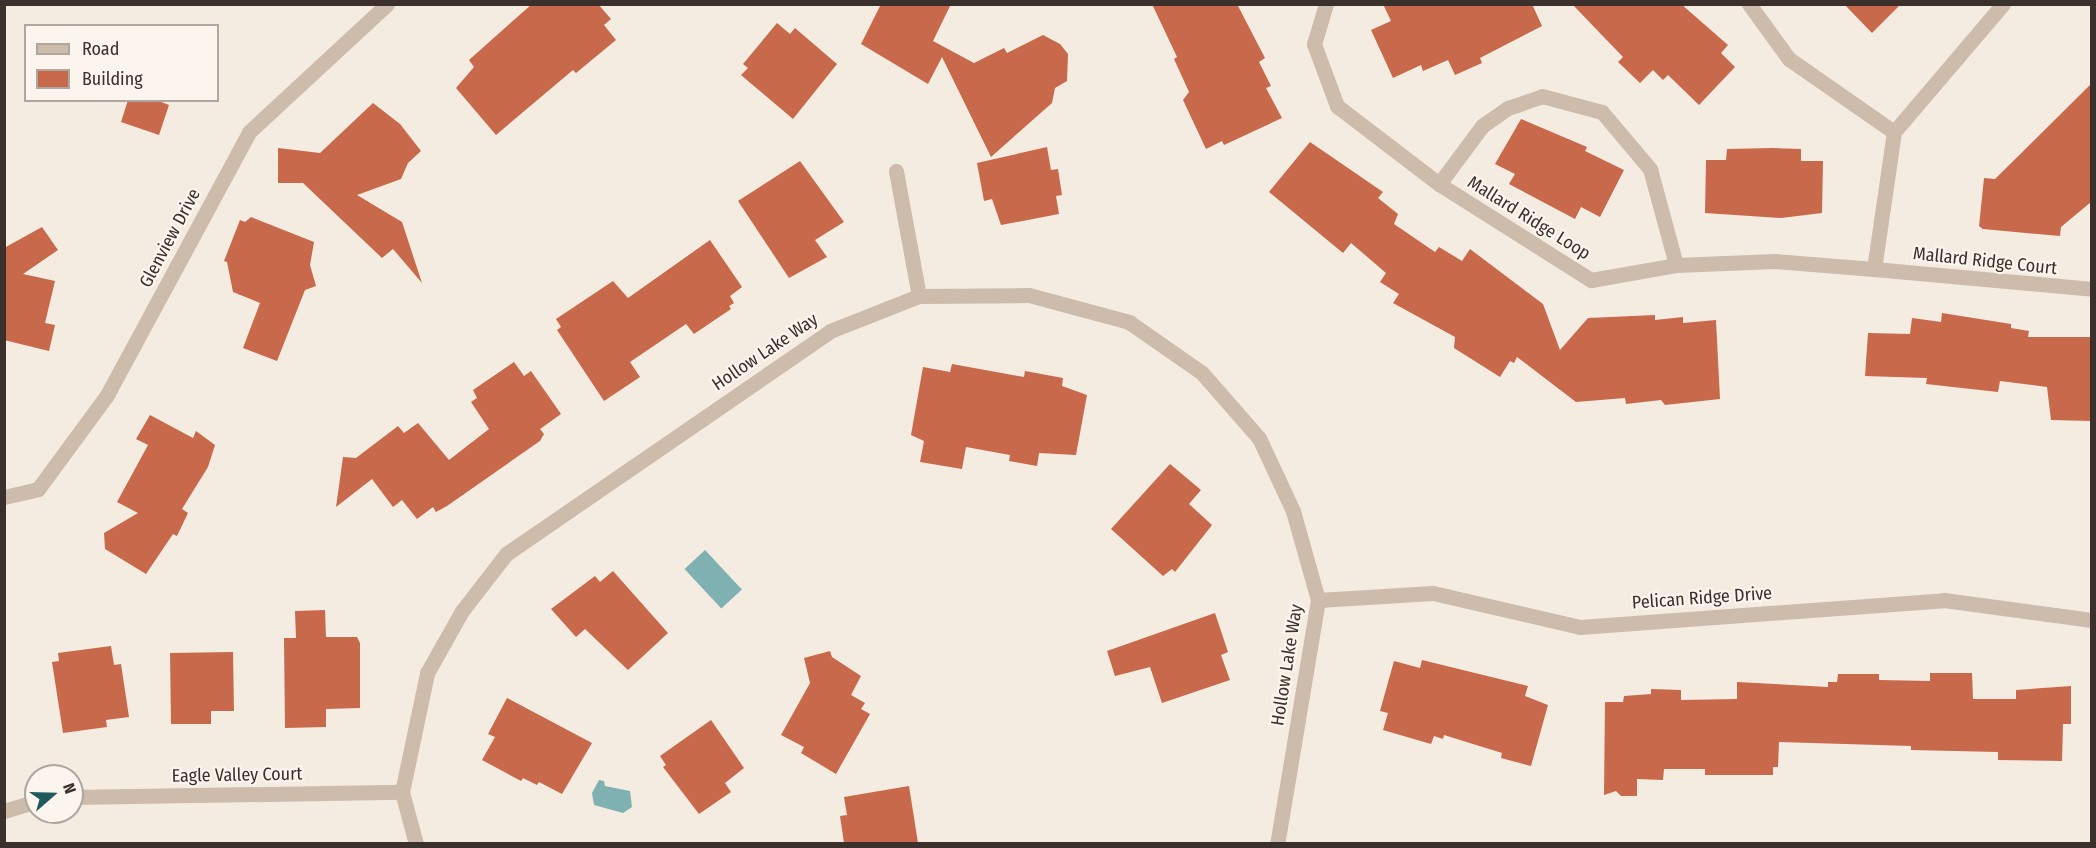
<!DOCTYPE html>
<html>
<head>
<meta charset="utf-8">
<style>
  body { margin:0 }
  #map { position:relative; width:2096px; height:848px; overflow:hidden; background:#f4ebe1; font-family:"Fira Sans Condensed",sans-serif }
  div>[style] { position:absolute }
  .water>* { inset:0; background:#7fb0b2; transform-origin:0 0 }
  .building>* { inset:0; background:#c8694b }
  .minor>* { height:15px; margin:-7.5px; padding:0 7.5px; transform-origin:7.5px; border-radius:7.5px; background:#cdbbac }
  span { translate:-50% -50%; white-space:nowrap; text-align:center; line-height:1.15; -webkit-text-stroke:4.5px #fbf5ee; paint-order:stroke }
  .street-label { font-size:18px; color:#3b302b }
  .frame { position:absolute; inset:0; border:6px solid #3b302b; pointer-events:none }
  .legend { position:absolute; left:24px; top:24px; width:195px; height:78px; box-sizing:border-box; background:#fbf5ee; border:2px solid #aea6a0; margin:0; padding:8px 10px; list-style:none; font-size:18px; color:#3b302b }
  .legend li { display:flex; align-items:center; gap:12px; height:30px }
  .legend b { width:30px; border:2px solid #aea6a0 }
  .north { position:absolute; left:24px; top:764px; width:60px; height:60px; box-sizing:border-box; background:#fbf5ee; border:2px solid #aea6a0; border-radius:50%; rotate:70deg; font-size:16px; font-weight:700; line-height:24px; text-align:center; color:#3b302b }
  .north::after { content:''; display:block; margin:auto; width:21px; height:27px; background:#1f5a5e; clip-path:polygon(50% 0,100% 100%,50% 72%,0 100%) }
</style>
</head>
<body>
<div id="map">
  <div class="water">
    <i style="left:705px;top:550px;width:54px;height:28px;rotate:47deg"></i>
    <i style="clip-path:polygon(599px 780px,604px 781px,605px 786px,630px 791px,632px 807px,623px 813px,594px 805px,592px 793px)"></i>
  </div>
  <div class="building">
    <i style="clip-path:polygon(532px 4px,598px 4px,611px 19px,604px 25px,616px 40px,576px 73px,573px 70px,496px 135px,456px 88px,474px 67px,469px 60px)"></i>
    <i style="clip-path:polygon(881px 4px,951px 4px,933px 41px,974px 63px,1004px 48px,1007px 53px,1043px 35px,1060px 44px,1068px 54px,1067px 81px,1055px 88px,1052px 103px,991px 157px,942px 57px,928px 84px,861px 44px)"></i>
    <i style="clip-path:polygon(1152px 4px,1237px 4px,1265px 58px,1259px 62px,1271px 86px,1266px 88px,1282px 118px,1224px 145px,1222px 141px,1206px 149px,1183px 100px,1189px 92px,1174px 59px,1177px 57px)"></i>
    <i style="clip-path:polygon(1383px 4px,1532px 4px,1542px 26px,1480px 58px,1482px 63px,1455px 75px,1448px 60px,1423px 71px,1421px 65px,1393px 78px,1371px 30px,1391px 21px)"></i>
    <i style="clip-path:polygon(1572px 4px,1681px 4px,1728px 45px,1721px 53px,1735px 67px,1699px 105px,1668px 75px,1663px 80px,1653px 70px,1640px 83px,1618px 62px,1623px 57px)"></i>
    <i style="clip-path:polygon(1844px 4px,1901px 4px,1872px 33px)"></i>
    <i style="clip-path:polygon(777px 23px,790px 34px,795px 28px,837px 64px,793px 119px,741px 75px,748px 68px,743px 64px)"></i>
    <i style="clip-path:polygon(2091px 84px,2091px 202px,2061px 227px,2060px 236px,1983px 229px,1979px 226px,1984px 178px,1995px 179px)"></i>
    <i style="clip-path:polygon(128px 100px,156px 100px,169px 105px,159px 135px,121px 122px)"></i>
    <i style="clip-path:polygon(373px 103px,400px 124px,421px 151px,408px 163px,401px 179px,357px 195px,402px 222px,422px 283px,393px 249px,382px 258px,303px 183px,278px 183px,278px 148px,320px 153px)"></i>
    <i style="clip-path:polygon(1521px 119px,1587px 147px,1585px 151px,1624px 170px,1600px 217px,1581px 207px,1575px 219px,1509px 184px,1515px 174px,1495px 164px)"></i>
    <i style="clip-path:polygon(1310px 142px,1383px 192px,1378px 198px,1398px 214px,1394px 224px,1435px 252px,1439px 247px,1462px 261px,1470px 249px,1543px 304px,1560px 350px,1588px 318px,1655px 315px,1655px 320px,1683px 317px,1683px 323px,1716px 320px,1720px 399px,1665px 405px,1661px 400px,1626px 404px,1625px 398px,1576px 402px,1517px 357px,1514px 363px,1510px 361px,1500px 377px,1454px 348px,1455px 337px,1393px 303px,1399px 294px,1380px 282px,1386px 273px,1351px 243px,1343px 253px,1269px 192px)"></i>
    <i style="clip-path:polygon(1047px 147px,1051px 170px,1058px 169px,1062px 195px,1056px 196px,1059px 214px,1001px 225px,992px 199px,984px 201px,977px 163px)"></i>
    <i style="clip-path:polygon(1773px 148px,1801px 149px,1801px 161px,1823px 161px,1822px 213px,1781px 218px,1705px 213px,1706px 160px,1726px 160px,1727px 149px)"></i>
    <i style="clip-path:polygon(800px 161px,844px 222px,815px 240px,827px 257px,789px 278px,738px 201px)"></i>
    <i style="clip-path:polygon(251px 217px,314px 242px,310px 265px,316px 286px,305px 290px,277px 361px,243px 348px,260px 303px,233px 292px,227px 262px,224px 261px,240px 220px,245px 222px)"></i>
    <i style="clip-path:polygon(42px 227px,58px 250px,23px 274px,55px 281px,45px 323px,55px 325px,49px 351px,4px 340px,4px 248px)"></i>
    <i style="clip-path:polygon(710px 240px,742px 287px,730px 296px,734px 303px,729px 306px,731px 309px,694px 334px,686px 324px,630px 362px,640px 377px,604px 401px,557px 330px,561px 327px,556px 319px,613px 281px,628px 298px)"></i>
    <i style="clip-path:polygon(1942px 313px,2011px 324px,2011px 328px,2029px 331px,2028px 337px,2091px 337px,2091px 421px,2051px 420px,2047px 387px,2000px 381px,1998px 392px,1926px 384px,1927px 378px,1865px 376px,1868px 333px,1910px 334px,1912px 318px,1941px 322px)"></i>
    <i style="clip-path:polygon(514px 362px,524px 376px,531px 371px,561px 414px,540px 429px,544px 434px,540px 441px,447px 506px,436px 512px,433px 507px,417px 519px,402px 500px,393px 507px,372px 479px,336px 507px,343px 457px,356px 458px,398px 426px,404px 433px,418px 423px,449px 460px,489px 429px,471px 402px,477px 398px,473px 390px)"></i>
    <i style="clip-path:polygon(952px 364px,1024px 377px,1025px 371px,1063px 378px,1062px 386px,1087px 395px,1076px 455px,1039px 453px,1037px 466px,1009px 461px,1010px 455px,966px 447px,962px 469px,920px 462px,924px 441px,911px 435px,923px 367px,950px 372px)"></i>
    <i style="clip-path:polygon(150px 415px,193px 438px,196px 431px,215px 445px,208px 467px,182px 509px,188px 513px,177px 536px,173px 534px,146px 574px,105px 549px,104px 533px,138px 513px,117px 502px,148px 445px,136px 439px)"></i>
    <i style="clip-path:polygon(1170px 464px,1201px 490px,1189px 504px,1212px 525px,1175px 572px,1172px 569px,1163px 576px,1111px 529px)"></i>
    <i style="clip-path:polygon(613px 571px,668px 633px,628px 670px,585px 629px,576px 637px,551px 609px,595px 576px,600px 582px)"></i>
    <i style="clip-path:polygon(325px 610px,326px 637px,357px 637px,360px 643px,360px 708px,326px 709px,326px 727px,285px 728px,284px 638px,296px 638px,295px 611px)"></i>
    <i style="clip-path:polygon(1215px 613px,1228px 652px,1221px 655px,1230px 680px,1162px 703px,1150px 667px,1115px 676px,1107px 651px)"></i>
    <i style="clip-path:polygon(111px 646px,114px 665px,121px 664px,129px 717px,106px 720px,107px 727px,63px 733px,52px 662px,59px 661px,58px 653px)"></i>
    <i style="clip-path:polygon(830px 651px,832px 657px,861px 676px,851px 695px,865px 703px,861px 709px,870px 714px,836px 774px,801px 753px,804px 747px,781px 735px,810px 683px,804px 658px)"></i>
    <i style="clip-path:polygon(233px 652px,234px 711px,211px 711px,211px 724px,171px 724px,170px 653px)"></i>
    <i style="clip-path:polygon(1422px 660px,1528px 686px,1525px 696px,1548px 705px,1531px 766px,1501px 758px,1502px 753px,1444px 735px,1443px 739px,1434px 736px,1431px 744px,1383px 730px,1388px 713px,1380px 711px,1394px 661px,1420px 668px)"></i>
    <i style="clip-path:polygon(1930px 673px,1972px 673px,1973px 699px,2016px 699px,2016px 690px,2071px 686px,2071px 724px,2063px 724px,2062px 761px,1998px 760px,1998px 752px,1911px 750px,1911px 746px,1779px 742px,1778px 767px,1773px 767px,1773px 775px,1705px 775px,1705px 769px,1664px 769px,1663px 780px,1637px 779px,1637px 796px,1621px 796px,1616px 791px,1604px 795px,1605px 702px,1623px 702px,1624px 696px,1651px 694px,1651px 689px,1681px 690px,1681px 700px,1737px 699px,1737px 682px,1828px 687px,1828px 682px,1837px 682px,1838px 674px,1879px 674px,1879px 680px,1930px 681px)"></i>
    <i style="clip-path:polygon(507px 698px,592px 743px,562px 794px,539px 782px,537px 785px,523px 778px,521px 781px,482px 760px,495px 737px,488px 734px)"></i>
    <i style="clip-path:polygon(711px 720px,744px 768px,725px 783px,731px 792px,699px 814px,663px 767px,666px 765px,660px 756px)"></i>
    <i style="clip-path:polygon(909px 786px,918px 843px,844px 843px,840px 816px,847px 815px,844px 797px)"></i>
  </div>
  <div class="minor">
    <i style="left:1326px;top:4px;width:42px;rotate:106.7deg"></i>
    <i style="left:1314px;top:44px;width:66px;rotate:69.6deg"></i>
    <i style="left:1337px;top:106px;width:128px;rotate:37.4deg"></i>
    <i style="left:1439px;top:184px;width:180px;rotate:32.3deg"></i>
    <i style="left:1591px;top:280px;width:86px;rotate:-10deg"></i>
    <i style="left:1676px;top:265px;width:99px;rotate:-2.3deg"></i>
    <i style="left:1775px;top:261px;width:99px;rotate:4.6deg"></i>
    <i style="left:1874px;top:269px;width:138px;rotate:-81.7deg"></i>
    <i style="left:1894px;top:132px;width:168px;rotate:-49.6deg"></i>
    <i style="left:1749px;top:4px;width:68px;rotate:54deg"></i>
    <i style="left:1789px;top:59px;width:128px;rotate:34.8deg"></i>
    <i style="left:896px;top:171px;width:127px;rotate:79.6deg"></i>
    <i style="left:1439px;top:184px;width:72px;rotate:-53.4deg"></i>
    <i style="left:1482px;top:126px;width:32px;rotate:-35deg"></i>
    <i style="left:1508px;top:108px;width:36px;rotate:-19deg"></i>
    <i style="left:1542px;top:96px;width:62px;rotate:14.9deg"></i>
    <i style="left:1602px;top:112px;width:75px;rotate:49.9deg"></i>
    <i style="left:1650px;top:169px;width:99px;rotate:74.8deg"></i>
    <i style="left:1874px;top:269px;width:219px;rotate:5.2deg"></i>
    <i style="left:4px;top:497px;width:35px;rotate:-13deg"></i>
    <i style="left:38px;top:489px;width:117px;rotate:-53.7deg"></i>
    <i style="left:107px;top:395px;width:299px;rotate:-61.6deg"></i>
    <i style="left:249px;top:132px;width:188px;rotate:-42.8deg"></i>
    <i style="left:1318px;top:600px;width:115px;rotate:-3.5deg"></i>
    <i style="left:1433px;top:593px;width:151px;rotate:13deg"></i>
    <i style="left:1580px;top:627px;width:365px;rotate:-4.2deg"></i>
    <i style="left:1944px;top:600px;width:149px;rotate:7.7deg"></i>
    <i style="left:72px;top:797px;width:330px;rotate:-0.9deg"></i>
    <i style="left:4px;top:811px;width:34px;rotate:-17deg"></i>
    <i style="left:416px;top:844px;width:54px;rotate:-105.1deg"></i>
    <i style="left:402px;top:792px;width:122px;rotate:-78.1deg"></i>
    <i style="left:427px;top:673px;width:71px;rotate:-60.6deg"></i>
    <i style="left:462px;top:611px;width:72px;rotate:-52.3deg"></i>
    <i style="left:506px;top:554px;width:393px;rotate:-34.5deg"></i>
    <i style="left:830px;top:331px;width:96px;rotate:-21.5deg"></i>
    <i style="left:919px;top:296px;width:110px;rotate:-0.5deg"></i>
    <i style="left:1029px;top:295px;width:104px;rotate:15.1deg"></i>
    <i style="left:1129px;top:322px;width:89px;rotate:34.9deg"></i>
    <i style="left:1202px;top:373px;width:86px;rotate:48.8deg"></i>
    <i style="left:1259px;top:438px;width:81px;rotate:65deg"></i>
    <i style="left:1293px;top:511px;width:92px;rotate:74.3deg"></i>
    <i style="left:1318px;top:600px;width:247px;rotate:99.5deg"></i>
  </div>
  <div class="street-label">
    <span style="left:1529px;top:218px;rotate:32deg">Mallard Ridge Loop</span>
    <span style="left:170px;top:238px;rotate:-62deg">Glenview Drive</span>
    <span style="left:1985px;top:261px;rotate:6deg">Mallard Ridge Court</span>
    <span style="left:765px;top:352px;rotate:-34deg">Hollow Lake Way</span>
    <span style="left:1702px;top:598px;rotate:-4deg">Pelican Ridge Drive</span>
    <span style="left:1287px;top:665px;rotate:-81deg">Hollow Lake Way</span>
    <span style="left:237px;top:775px;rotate:-1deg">Eagle Valley Court</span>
  </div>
  <div class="frame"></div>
  <ul class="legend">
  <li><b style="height:8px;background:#cdbbac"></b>Road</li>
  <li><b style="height:16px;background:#c8694b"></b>Building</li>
  </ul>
  <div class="north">N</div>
</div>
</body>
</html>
